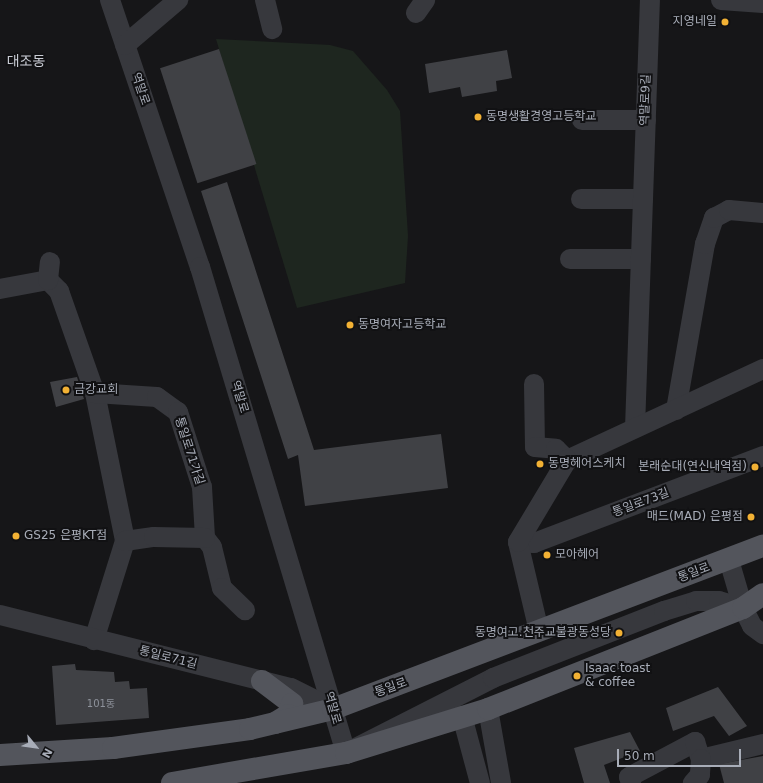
<!DOCTYPE html>
<html>
<head>
<meta charset="utf-8">
<style>
  body { margin:0 }
  #map { position:relative; width:763px; height:783px; overflow:hidden; background:#161618; font-family:"DejaVu Sans","Noto Sans KR",sans-serif }
  div>[style] { position:absolute }
  .green>* { inset:0; background:#1e261f }
  .building>* { inset:0; background:#404145; transform-origin:0 0 }
  .minor>* { height:20px; margin:-10px; padding:0 10px; transform-origin:10px; border-radius:10px; background:#37383d }
  .major>* { height:22px; margin:-11px; padding:0 11px; transform-origin:11px; border-radius:11px; background:#53555c }
  .dots>* { width:11px; height:11px; translate:-50% -50%; box-sizing:border-box; border:2px solid #111113; border-radius:50% }
  span { translate:-50% -50%; white-space:nowrap; text-align:center; line-height:1.15; -webkit-text-stroke:4px #111113; paint-order:stroke }
  .number-label { font-size:10px; color:#8e929b }
  .number-label span { -webkit-text-stroke-width:0 }
  .poi-label { font-size:12px; color:#a8adb8 }
  .right { translate:-100% -50%; text-align:right }
  .left { translate:0 -50%; text-align:left }
  .street-label { font-size:12px; color:#a8adb8 }
  .quarter-label { font-size:14px; color:#c9ccd4 }
  .north { position:absolute; left:16px; top:727px; width:40px; height:40px; -webkit-text-stroke:3px #111113; paint-order:stroke; rotate:119deg; font-size:11px; font-weight:700; line-height:16px; text-align:center; color:#a8adb8 }
  .north::after { content:''; display:block; margin:auto; width:14px; height:18px; background:#a8adb8; clip-path:polygon(50% 0,100% 100%,50% 72%,0 100%) }
  .scale { position:absolute; left:617px; top:749px; width:124px; height:18px; box-sizing:border-box; border:2px solid #a8adb8; border-top:0; padding-left:5px; font-size:12px; line-height:14px; white-space:nowrap; color:#a8adb8; -webkit-text-stroke:3px #111113; paint-order:stroke }
</style>
</head>
<body>
<div id="map">
  <div class="green">
    <i style="clip-path:polygon(216px 39px,330px 45px,353px 51px,387px 90px,400px 111px,408px 236px,405px 283px,297px 308px)"></i>
  </div>
  <div class="building">
    <i style="left:219px;top:49px;width:121px;height:62px;rotate:72deg"></i>
    <i style="clip-path:polygon(507px 50px,512px 78px,496px 81px,497px 91px,462px 97px,460px 87px,429px 93px,425px 64px)"></i>
    <i style="clip-path:polygon(227px 182px,314px 450px,441px 434px,448px 488px,305px 506px,298px 455px,288px 459px,201px 191px)"></i>
    <i style="clip-path:polygon(77px 377px,84px 399px,56px 407px,50px 382px)"></i>
    <i style="clip-path:polygon(75px 664px,76px 670px,114px 672px,115px 682px,129px 681px,130px 689px,147px 688px,149px 718px,56px 725px,52px 666px)"></i>
    <i style="clip-path:polygon(718px 687px,747px 726px,729px 736px,714px 716px,673px 731px,666px 708px)"></i>
    <i style="clip-path:polygon(630px 732px,640px 751px,604px 765px,610px 783px,584px 783px,574px 748px)"></i>
    <i style="clip-path:polygon(763px 756px,763px 783px,724px 783px,719px 764px)"></i>
  </div>
  <div class="minor">
    <i style="left:110px;top:0;width:282px;rotate:71.4deg"></i>
    <i style="left:200px;top:267px;width:507px;rotate:73.28deg"></i>
    <i style="left:346px;top:753px;width:165px;rotate:-27deg"></i>
    <i style="left:493px;top:678px;width:184px;rotate:-21.4deg"></i>
    <i style="left:664px;top:611px;width:34px;rotate:-17deg"></i>
    <i style="left:696px;top:601px;width:23px"></i>
    <i style="left:719px;top:601px;width:25px;rotate:16deg"></i>
    <i style="left:265px;top:0;width:30px;rotate:76deg"></i>
    <i style="left:721px;top:0;width:42px;rotate:4.1deg"></i>
    <i style="left:416px;top:13px;width:16px;rotate:-55deg"></i>
    <i style="left:125px;top:45px;width:70px;rotate:-40.3deg"></i>
    <i style="left:582px;top:120px;width:64px"></i>
    <i style="left:581px;top:199px;width:62px"></i>
    <i style="left:570px;top:259px;width:71px"></i>
    <i style="left:48px;top:280px;width:16px;rotate:45deg"></i>
    <i style="left:59px;top:291px;width:108px;rotate:70.6deg"></i>
    <i style="left:95px;top:393px;width:151px;rotate:78.5deg"></i>
    <i style="left:125px;top:541px;width:104px;rotate:107.4deg"></i>
    <i style="left:0;top:289px;width:49px;rotate:-10.6deg"></i>
    <i style="left:48px;top:280px;width:18px;rotate:-84deg"></i>
    <i style="left:534px;top:384px;width:63px;rotate:89.1deg"></i>
    <i style="left:535px;top:447px;width:21px;rotate:5deg"></i>
    <i style="left:556px;top:449px;width:16px;rotate:45deg"></i>
    <i style="left:95px;top:393px;width:62px;rotate:3.7deg"></i>
    <i style="left:157px;top:397px;width:26px;rotate:36deg"></i>
    <i style="left:178px;top:412px;width:79px;rotate:72.3deg"></i>
    <i style="left:202px;top:487px;width:51px;rotate:86.6deg"></i>
    <i style="left:205px;top:538px;width:11px;rotate:52deg"></i>
    <i style="left:212px;top:547px;width:42px;rotate:76.3deg"></i>
    <i style="left:222px;top:588px;width:32px;rotate:44deg"></i>
    <i style="left:676px;top:410px;width:169px;rotate:-80.1deg"></i>
    <i style="left:705px;top:244px;width:28px;rotate:-71deg"></i>
    <i style="left:714px;top:218px;width:17px;rotate:-28deg"></i>
    <i style="left:729px;top:210px;width:34px;rotate:5deg"></i>
    <i style="left:635px;top:428px;width:428px;rotate:-88deg"></i>
    <i style="left:567px;top:460px;width:216px;rotate:-24.9deg"></i>
    <i style="left:125px;top:541px;width:29px;rotate:-8deg"></i>
    <i style="left:154px;top:537px;width:51px;rotate:1.1deg"></i>
    <i style="left:518px;top:542px;width:16px;rotate:4deg"></i>
    <i style="left:534px;top:543px;width:245px;rotate:-20.8deg"></i>
    <i style="left:729px;top:560px;width:50px;rotate:73.7deg"></i>
    <i style="left:743px;top:608px;width:20px;rotate:63deg"></i>
    <i style="left:752px;top:626px;width:14px;rotate:36deg"></i>
    <i style="left:0;top:615px;width:300px;rotate:14.1deg"></i>
    <i style="left:291px;top:688px;width:47px;rotate:26.6deg"></i>
    <i style="left:539px;top:631px;width:91px;rotate:-103.3deg"></i>
    <i style="left:518px;top:542px;width:96px;rotate:-59.1deg"></i>
    <i style="left:488px;top:709px;width:75px;rotate:80deg"></i>
    <i style="left:462px;top:716px;width:69px;rotate:75deg"></i>
    <i style="left:701px;top:759px;width:64px;rotate:-13.6deg"></i>
    <i style="left:631px;top:783px;width:6px;rotate:-108deg"></i>
    <i style="left:629px;top:777px;width:75px;rotate:-27.9deg"></i>
    <i style="left:695px;top:742px;width:18px;rotate:71deg"></i>
    <i style="left:701px;top:759px;width:16px;rotate:94deg"></i>
    <i style="left:700px;top:775px;width:11px;rotate:131deg"></i>
  </div>
  <div class="major">
    <i style="left:262px;top:681px;width:38px;rotate:37deg"></i>
    <i style="left:292px;top:704px;width:12px;rotate:110deg"></i>
    <i style="left:288px;top:715px;width:15px;rotate:148deg"></i>
    <i style="left:0;top:755px;width:113px;rotate:-3.5deg"></i>
    <i style="left:113px;top:748px;width:138px;rotate:-7.9deg"></i>
    <i style="left:250px;top:729px;width:85px;rotate:-13.5deg"></i>
    <i style="left:333px;top:709px;width:460px;rotate:-20.8deg"></i>
    <i style="left:172px;top:783px;width:177px;rotate:-9.8deg"></i>
    <i style="left:346px;top:753px;width:149px;rotate:-17.2deg"></i>
    <i style="left:488px;top:709px;width:274px;rotate:-21.6deg"></i>
    <i style="left:743px;top:608px;width:24px;rotate:-35deg"></i>
  </div>
  <div class="dots">
    <i style="left:725px;top:22px;background:#f2b134"></i>
    <i style="left:478px;top:117px;background:#f2b134"></i>
    <i style="left:350px;top:325px;background:#f2b134"></i>
    <i style="left:66px;top:390px;background:#f2b134"></i>
    <i style="left:540px;top:464px;background:#f2b134"></i>
    <i style="left:755px;top:467px;background:#f2b134"></i>
    <i style="left:751px;top:517px;background:#f2b134"></i>
    <i style="left:16px;top:536px;background:#f2b134"></i>
    <i style="left:547px;top:555px;background:#f2b134"></i>
    <i style="left:619px;top:633px;background:#f2b134"></i>
    <i style="left:577px;top:676px;background:#f2b134"></i>
  </div>
  <div class="number-label">
    <span style="left:101px;top:704px">101동</span>
  </div>
  <div class="poi-label">
    <span class="right" style="left:717px;top:22px">지영네일</span>
    <span class="left" style="left:486px;top:117px">동명생활경영고등학교</span>
    <span class="left" style="left:358px;top:325px">동명여자고등학교</span>
    <span class="left" style="left:74px;top:390px">금강교회</span>
    <span class="left" style="left:548px;top:464px">동명헤어스케치</span>
    <span class="right" style="left:747px;top:467px">본래순대(연신내역점)</span>
    <span class="right" style="left:743px;top:517px">매드(MAD) 은평점</span>
    <span class="left" style="left:24px;top:536px">GS25 은평KT점</span>
    <span class="left" style="left:555px;top:555px">모아헤어</span>
    <span class="right" style="left:611px;top:633px">동명여고.천주교불광동성당</span>
    <span class="left" style="left:585px;top:676px">Isaac toast<br>&amp; coffee</span>
  </div>
  <div class="street-label">
    <span style="left:140px;top:89px;rotate:71deg">역말로</span>
    <span style="left:646px;top:100px;rotate:-88deg">역말로9길</span>
    <span style="left:239px;top:397px;rotate:73deg">역말로</span>
    <span style="left:189px;top:451px;rotate:72deg">통일로71가길</span>
    <span style="left:641px;top:503px;rotate:-21deg">통일로73길</span>
    <span style="left:694px;top:573px;rotate:-21deg">통일로</span>
    <span style="left:168px;top:658px;rotate:14deg">통일로71길</span>
    <span style="left:391px;top:688px;rotate:-20deg">통일로</span>
    <span style="left:332px;top:708px;rotate:74deg">역말로</span>
  </div>
  <div class="quarter-label">
    <span style="left:26px;top:61px">대조동</span>
  </div>
  <div class="north">N</div>
  <div class="scale">50 m</div>
</div>
</body>
</html>
